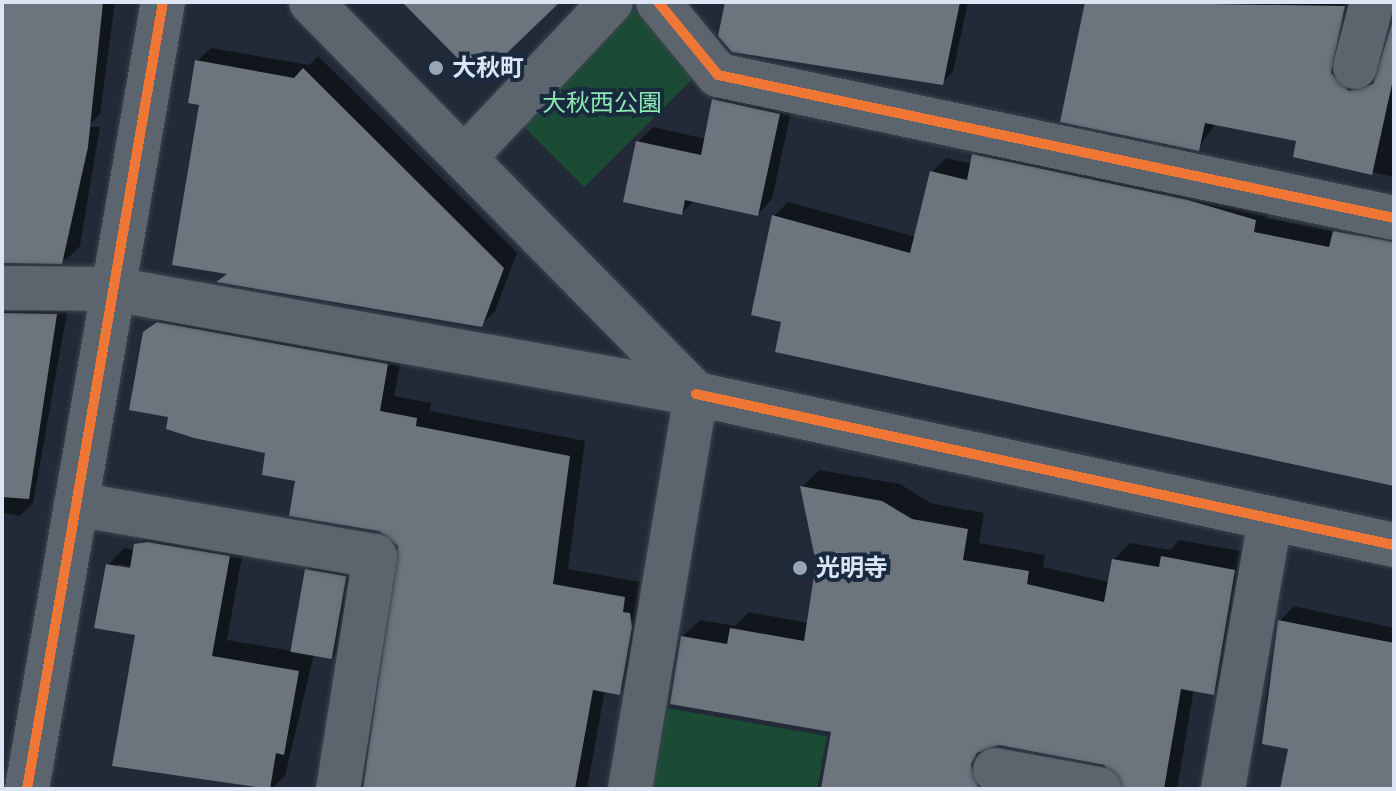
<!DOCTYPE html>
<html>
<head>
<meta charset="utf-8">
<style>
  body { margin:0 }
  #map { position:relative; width:1396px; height:791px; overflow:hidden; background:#212a36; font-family:"Archivo Narrow","Noto Sans JP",sans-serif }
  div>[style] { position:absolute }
  .green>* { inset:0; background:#1b4b34; transform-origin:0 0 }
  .shadow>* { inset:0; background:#0007 }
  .building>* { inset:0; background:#6c747e; transform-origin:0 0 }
  .roads { filter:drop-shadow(0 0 2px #3e4550) drop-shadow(0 0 2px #3e4550) }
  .minor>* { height:44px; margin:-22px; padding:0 22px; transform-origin:22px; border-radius:22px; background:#5c646d }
  .cycleway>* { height:10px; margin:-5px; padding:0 5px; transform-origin:5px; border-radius:5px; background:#f07635 }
  .dots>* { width:22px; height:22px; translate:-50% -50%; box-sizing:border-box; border:4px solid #19293e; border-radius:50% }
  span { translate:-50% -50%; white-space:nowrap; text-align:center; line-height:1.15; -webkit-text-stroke:8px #19293e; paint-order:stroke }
  .poi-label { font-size:24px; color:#dbe5f4; font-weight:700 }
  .left { translate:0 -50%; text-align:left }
  .park-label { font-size:24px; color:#8ce7b2 }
  .frame { position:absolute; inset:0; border:4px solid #dbe5f4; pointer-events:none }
</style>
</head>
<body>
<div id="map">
  <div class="green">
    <i style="left:634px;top:9px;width:91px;height:161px;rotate:45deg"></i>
    <i style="clip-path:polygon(667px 708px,827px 736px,817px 789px,652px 789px)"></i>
  </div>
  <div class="shadow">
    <i style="clip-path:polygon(2px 2px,115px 2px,100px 114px,87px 127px,100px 127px,80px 246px,67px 259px,2px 263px)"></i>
    <i style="clip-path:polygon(727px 2px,968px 2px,953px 72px,942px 83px,733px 51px)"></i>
    <i style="clip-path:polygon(1087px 2px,1356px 2px,1366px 77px,1381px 73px,1394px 24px,1394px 177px,1295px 155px,1298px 140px,1216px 123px,1198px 149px,1063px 120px)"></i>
    <i style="clip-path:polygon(211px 48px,309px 65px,318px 56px,517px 253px,495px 311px,481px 325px,220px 281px,228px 273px,197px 61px)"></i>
    <i style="clip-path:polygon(729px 86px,794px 99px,772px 199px,758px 214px,695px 200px,682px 213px,638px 142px,653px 127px,706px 139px,714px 100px)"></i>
    <i style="clip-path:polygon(988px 141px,1269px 206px,1266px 218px,1376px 240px,1394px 319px,1394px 485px,783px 320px,774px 216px,788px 202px,916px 237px,932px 172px,946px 158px,972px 164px)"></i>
    <i style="clip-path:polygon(2px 296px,69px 301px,33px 503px,20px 516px,2px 513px)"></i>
    <i style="clip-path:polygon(160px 317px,403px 349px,394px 396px,431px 403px,430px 411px,585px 441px,568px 569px,640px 582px,637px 597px,645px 598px,635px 677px,620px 693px,605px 690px,587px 789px,364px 789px,401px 547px,268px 451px,171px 415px,144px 333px)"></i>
    <i style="clip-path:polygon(819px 470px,900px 484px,930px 503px,984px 513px,979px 543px,1045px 555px,1043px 567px,1109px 582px,1113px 560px,1130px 543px,1170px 550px,1179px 540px,1251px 553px,1230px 676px,1213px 693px,1194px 689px,1177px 789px,1124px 789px,1117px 769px,999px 743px,986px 748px,995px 772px,1067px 789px,823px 789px,833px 730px,683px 636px,700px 620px,735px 626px,749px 612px,809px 623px,818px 563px,802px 487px)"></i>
    <i style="clip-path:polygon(evenodd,152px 529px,245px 540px,227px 640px,292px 651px,307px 570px,314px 563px,353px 569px,340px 650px,333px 657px,314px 654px,285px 776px,271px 789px,114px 765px,137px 634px,108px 565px,124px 548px,135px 550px,152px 529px,118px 564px,140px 568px,140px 572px,118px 568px,118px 564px)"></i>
    <i style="clip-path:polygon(1294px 606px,1394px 628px,1394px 789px,1282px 789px,1291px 748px,1266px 702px,1280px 621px)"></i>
  </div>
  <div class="building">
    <i style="clip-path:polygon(2px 2px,103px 2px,88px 147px,62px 264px,2px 263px)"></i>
    <i style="clip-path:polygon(402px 2px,560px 2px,479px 80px)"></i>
    <i style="clip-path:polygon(725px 2px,960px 2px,943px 85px,732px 52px,718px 36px)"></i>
    <i style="clip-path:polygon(1085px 2px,1345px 6px,1331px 73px,1349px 91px,1373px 84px,1394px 17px,1394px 75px,1372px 175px,1293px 157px,1296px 141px,1205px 123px,1199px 151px,1060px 122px)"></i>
    <i style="clip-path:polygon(195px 60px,294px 78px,303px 68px,504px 268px,482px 327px,216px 282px,227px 274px,172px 265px,199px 105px,188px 103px)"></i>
    <i style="clip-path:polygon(712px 99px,780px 114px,758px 216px,685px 200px,682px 215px,623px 202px,636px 141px,701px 155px)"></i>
    <i style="clip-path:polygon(972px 154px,1188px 200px,1256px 220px,1254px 232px,1329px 247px,1333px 231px,1394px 242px,1394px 486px,775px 352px,781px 322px,751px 315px,772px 215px,910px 253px,930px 171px,967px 180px)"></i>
    <i style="clip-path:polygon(2px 313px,57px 314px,29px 499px,2px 497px)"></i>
    <i style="clip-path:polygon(157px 322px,388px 364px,380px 411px,417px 418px,416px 426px,570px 456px,553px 584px,625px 597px,623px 612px,630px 613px,632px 627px,620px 695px,593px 690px,575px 789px,363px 789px,398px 546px,379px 531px,289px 516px,295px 481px,262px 475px,265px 453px,194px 438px,166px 429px,168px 417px,129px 410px,143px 332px)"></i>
    <i style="clip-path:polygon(800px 486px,882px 501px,912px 519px,968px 529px,963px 560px,1029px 571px,1027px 584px,1104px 602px,1112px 559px,1159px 567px,1161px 556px,1235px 570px,1214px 695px,1181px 689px,1164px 789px,1123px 789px,1104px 765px,999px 745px,977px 753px,971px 765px,979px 789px,821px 789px,831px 732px,670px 704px,681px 636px,727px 644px,730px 628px,804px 641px,816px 563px)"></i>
    <i style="clip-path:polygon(147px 542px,230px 556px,212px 656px,299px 671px,284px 755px,276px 753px,270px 789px,112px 766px,135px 635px,94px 628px,106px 564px,130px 568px,134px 544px)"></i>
    <i style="left:305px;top:569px;width:42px;height:84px;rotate:10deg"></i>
    <i style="clip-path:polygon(1278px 620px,1394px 643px,1394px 789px,1280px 789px,1288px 749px,1262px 744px)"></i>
  </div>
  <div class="roads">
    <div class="minor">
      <i style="left:311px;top:2px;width:549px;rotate:45.52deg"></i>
      <i style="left:658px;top:2px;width:94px;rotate:50.6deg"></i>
      <i style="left:718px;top:75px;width:691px;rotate:11.94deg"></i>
      <i style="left:1355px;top:67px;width:67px;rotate:-75.3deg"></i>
      <i style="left:464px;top:158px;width:214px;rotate:-46.7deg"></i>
      <i style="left:2px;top:288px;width:111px;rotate:0.5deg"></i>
      <i style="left:113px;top:289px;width:592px;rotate:10.21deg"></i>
      <i style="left:696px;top:394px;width:714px;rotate:12.21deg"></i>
      <i style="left:76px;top:504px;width:303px;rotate:9.9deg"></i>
      <i style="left:375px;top:556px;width:236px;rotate:99deg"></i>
      <i style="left:995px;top:770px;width:106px;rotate:10.4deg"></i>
      <i style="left:27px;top:789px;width:799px;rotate:-80.2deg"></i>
      <i style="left:630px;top:789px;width:400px;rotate:-80.5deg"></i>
      <i style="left:1223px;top:789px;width:274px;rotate:-80.1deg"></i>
    </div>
  </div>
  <div class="cycleway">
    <i style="left:658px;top:2px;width:94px;rotate:50.6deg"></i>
    <i style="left:718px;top:75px;width:691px;rotate:11.94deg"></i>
    <i style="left:696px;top:394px;width:714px;rotate:12.21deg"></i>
    <i style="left:27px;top:789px;width:799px;rotate:-80.2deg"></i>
  </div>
  <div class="dots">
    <i style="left:436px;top:68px;background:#9aa4b2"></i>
    <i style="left:800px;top:568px;background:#9aa4b2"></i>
  </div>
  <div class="poi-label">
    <span class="left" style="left:452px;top:68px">大秋町</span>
    <span class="left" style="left:816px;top:568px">光明寺</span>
  </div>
  <div class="park-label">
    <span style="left:602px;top:103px">大秋西公園</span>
  </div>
  <div class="frame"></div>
</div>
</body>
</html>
